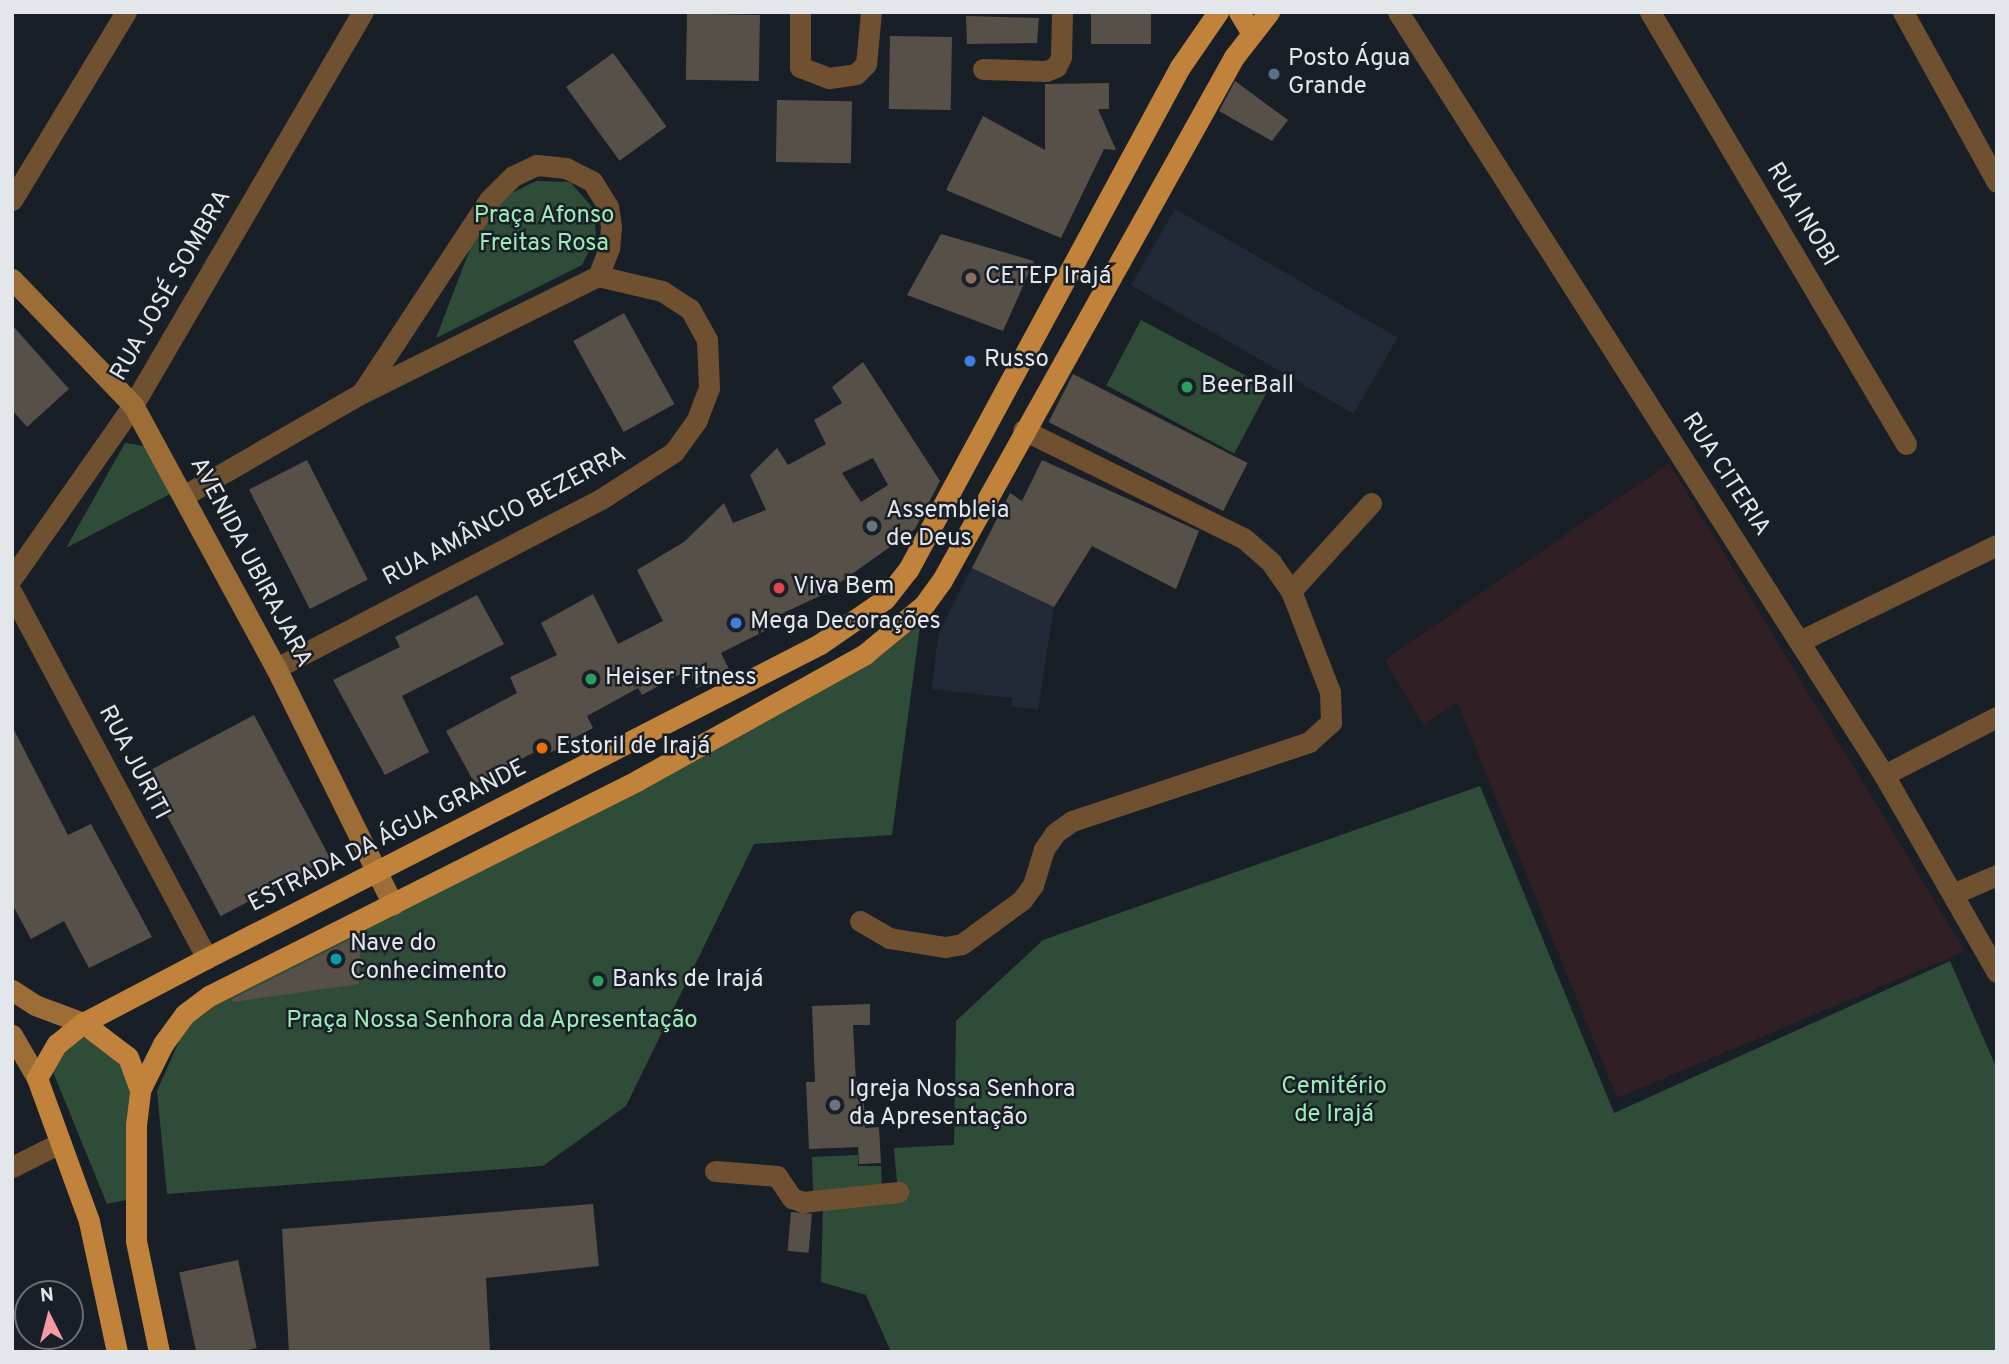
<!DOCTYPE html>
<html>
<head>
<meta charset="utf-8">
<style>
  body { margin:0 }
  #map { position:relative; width:2009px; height:1364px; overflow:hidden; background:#191f26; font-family:Overpass,sans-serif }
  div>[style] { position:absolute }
  .commercial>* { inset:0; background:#311f26 }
  .built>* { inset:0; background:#212a36; transform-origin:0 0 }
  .green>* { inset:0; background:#2e4c38; transform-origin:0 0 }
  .building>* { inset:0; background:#575048; transform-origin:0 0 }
  .street>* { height:21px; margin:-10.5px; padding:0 10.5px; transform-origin:10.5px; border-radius:10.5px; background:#6f5131 }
  .secondary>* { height:21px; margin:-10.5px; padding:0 10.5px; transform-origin:10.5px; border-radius:10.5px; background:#9d6d37 }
  .primary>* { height:21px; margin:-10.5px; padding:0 10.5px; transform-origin:10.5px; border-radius:10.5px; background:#c1823b }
  .dots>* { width:19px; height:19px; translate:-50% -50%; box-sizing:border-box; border:4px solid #191f26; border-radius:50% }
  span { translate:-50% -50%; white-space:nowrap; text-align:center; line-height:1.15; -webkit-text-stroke:5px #191f26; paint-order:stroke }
  .poi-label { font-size:24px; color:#e3e6eb }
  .left { translate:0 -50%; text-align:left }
  .street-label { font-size:24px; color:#e3e6eb }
  .park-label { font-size:24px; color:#9cecb7 }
  .frame { position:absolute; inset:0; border:14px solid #e3e6eb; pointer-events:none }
  .north { position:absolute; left:14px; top:1280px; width:70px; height:70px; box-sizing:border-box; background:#191f26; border:2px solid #6a6f75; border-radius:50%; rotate:354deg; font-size:19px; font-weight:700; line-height:28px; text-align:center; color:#e3e6eb }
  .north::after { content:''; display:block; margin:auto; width:24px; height:32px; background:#f49aa2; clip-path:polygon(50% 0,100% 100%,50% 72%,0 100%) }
</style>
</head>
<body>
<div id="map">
  <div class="commercial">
    <i style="clip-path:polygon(1669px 463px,1965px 951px,1617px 1098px,1457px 702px,1424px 725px,1385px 660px)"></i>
  </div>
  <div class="built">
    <i style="left:1175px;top:209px;width:257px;height:88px;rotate:30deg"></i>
    <i style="clip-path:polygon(972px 568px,1054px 607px,1038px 710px,1011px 706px,1013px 698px,932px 689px,938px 635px)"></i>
  </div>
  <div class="green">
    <i style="clip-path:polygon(536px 181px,570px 182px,594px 209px,596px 237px,582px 265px,436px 338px,478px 228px,508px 195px)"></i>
    <i style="left:1141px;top:320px;width:145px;height:74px;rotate:28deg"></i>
    <i style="clip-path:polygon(125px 443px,151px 447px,174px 492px,66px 548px)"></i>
    <i style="clip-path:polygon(922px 612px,892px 835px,754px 844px,626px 1106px,543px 1166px,167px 1194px,157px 1091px,192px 1012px,368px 920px)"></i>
    <i style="clip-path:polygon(1480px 786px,1614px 1113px,1950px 961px,1997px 1069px,1997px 1352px,891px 1352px,866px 1295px,821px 1282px,823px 1203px,898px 1192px,894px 1148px,954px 1145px,956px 1021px,1043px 940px)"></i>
    <i style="clip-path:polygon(82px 1037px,121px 1051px,132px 1081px,126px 1200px,107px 1204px,51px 1067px,59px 1050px)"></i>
    <i style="clip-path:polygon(858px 1155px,858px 1166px,881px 1166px,882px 1189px,813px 1191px,812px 1157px)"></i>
  </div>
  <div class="building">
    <i style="left:1091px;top:12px;width:60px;height:32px"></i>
    <i style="left:760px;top:15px;width:66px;height:73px;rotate:91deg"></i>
    <i style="clip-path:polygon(966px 16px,1039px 18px,1037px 43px,967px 44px)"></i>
    <i style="left:890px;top:36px;width:62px;height:73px;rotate:1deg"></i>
    <i style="left:613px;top:53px;width:91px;height:58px;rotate:54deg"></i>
    <i style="clip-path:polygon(1235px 81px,1288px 120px,1272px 141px,1219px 111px)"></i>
    <i style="clip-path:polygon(1109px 83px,1109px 109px,1098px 109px,1116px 150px,1104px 149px,1061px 238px,946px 190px,983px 116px,1045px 150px,1045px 84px)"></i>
    <i style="left:777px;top:100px;width:75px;height:62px;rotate:1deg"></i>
    <i style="clip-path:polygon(941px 234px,1034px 261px,1003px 331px,907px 295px)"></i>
    <i style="left:624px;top:313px;width:104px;height:58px;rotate:61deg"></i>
    <i style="clip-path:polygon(12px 325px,69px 389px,27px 427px,12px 410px)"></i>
    <i style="clip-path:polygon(evenodd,863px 362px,940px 481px,915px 529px,824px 594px,779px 615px,782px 622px,721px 653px,730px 671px,697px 688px,688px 670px,642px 695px,638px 688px,587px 716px,593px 728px,572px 739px,573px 742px,545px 755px,542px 748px,475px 784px,446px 731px,517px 693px,510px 677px,557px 655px,541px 623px,593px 594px,618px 644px,663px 621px,637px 570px,684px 542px,724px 503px,733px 523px,766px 510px,750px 475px,777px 448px,788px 465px,826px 444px,814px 420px,842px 403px,832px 387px,863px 362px,873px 458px,888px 485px,861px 502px,842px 473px,873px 458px)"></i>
    <i style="left:1073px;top:374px;width:196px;height:54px;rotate:27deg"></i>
    <i style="left:307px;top:460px;width:134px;height:65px;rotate:63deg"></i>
    <i style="clip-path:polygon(1042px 460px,1199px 531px,1176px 589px,1092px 546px,1054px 607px,972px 568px,1010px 493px,1022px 501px)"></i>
    <i style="clip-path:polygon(477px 595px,504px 644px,402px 696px,429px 752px,385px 775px,333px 680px,400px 647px,395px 637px)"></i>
    <i style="left:254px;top:715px;width:162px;height:124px;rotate:62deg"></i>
    <i style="clip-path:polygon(12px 726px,68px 835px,91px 824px,152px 937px,89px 968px,64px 921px,31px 939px,12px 904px)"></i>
    <i style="clip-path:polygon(361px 934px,359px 984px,233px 1002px,232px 999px)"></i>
    <i style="clip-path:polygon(870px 1004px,870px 1025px,853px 1025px,856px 1082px,863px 1081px,865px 1128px,879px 1127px,881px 1163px,859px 1164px,858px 1147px,809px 1149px,806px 1082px,815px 1082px,812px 1006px)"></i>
    <i style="clip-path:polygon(593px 1204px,599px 1266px,486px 1278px,490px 1352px,289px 1352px,282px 1229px)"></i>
    <i style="left:791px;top:1212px;width:21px;height:39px;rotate:5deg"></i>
    <i style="left:238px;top:1260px;width:90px;height:60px;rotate:78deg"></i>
  </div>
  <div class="street">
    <i style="left:800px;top:12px;width:55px;rotate:90deg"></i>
    <i style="left:800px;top:67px;width:31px;rotate:21deg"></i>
    <i style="left:829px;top:78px;width:27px;rotate:-8deg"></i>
    <i style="left:856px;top:74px;width:14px;rotate:-45deg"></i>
    <i style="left:866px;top:64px;width:52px;rotate:-84.5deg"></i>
    <i style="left:1398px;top:12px;width:905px;rotate:57.5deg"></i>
    <i style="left:1884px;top:775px;width:227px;rotate:60.2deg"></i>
    <i style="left:1650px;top:12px;width:502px;rotate:59.35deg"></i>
    <i style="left:1903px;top:12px;width:194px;rotate:61.1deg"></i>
    <i style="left:983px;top:69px;width:63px;rotate:1.8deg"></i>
    <i style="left:1046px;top:71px;width:11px;rotate:-22deg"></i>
    <i style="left:1056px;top:67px;width:11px;rotate:-63deg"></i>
    <i style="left:1061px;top:57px;width:45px;rotate:-88.7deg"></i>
    <i style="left:12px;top:200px;width:220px;rotate:-58.8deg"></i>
    <i style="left:363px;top:391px;width:229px;rotate:-56.6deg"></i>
    <i style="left:489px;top:200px;width:34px;rotate:-45deg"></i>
    <i style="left:513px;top:176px;width:26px;rotate:-25deg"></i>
    <i style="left:537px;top:165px;width:29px;rotate:6deg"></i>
    <i style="left:566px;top:168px;width:29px;rotate:27deg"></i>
    <i style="left:592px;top:181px;width:31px;rotate:58deg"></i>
    <i style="left:608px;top:207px;width:20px;rotate:81deg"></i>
    <i style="left:611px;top:227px;width:21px;rotate:95deg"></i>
    <i style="left:609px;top:248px;width:30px;rotate:111deg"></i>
    <i style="left:185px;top:495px;width:204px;rotate:-30deg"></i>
    <i style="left:362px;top:393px;width:263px;rotate:-26.4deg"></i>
    <i style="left:598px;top:276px;width:66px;rotate:13.2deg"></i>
    <i style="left:662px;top:291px;width:33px;rotate:33deg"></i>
    <i style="left:690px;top:309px;width:35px;rotate:61deg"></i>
    <i style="left:707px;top:340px;width:48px;rotate:87.6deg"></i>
    <i style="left:709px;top:388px;width:34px;rotate:111deg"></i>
    <i style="left:697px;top:420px;width:39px;rotate:126deg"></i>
    <i style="left:674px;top:452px;width:87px;rotate:147.2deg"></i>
    <i style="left:601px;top:499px;width:366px;rotate:152.5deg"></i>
    <i style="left:12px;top:578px;width:211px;rotate:-55deg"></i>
    <i style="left:133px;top:405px;width:455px;rotate:-59.7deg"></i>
    <i style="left:1291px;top:591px;width:119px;rotate:-47.7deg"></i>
    <i style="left:12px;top:593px;width:414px;rotate:61.9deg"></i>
    <i style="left:1800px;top:641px;width:219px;rotate:-26deg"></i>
    <i style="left:1884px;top:775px;width:127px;rotate:-27.2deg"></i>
    <i style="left:1955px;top:893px;width:46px;rotate:-23.2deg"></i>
    <i style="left:860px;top:921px;width:34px;rotate:30deg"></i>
    <i style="left:889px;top:938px;width:57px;rotate:9.1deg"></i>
    <i style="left:945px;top:947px;width:17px;rotate:-10deg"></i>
    <i style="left:962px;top:944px;width:74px;rotate:-36.3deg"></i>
    <i style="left:1022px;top:900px;width:19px;rotate:-54deg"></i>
    <i style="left:1033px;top:885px;width:38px;rotate:-73deg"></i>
    <i style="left:1044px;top:849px;width:19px;rotate:-55deg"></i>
    <i style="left:1055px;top:833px;width:21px;rotate:-35deg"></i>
    <i style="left:1072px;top:821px;width:250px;rotate:-18.4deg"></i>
    <i style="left:1309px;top:742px;width:30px;rotate:-42deg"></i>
    <i style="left:1331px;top:722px;width:30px;rotate:-92deg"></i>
    <i style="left:1330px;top:692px;width:108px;rotate:-111.1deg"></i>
    <i style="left:1291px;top:591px;width:35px;rotate:-125deg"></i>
    <i style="left:1271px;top:562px;width:35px;rotate:-139deg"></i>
    <i style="left:1245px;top:539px;width:247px;rotate:-153.8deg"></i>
    <i style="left:12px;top:1167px;width:51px;rotate:-26.6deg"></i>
    <i style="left:715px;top:1171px;width:62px;rotate:4.6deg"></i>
    <i style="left:777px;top:1176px;width:27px;rotate:56deg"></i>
    <i style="left:792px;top:1198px;width:12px;rotate:20deg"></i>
    <i style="left:803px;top:1202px;width:96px;rotate:-6deg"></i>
  </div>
  <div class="secondary">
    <i style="left:12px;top:279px;width:175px;rotate:46.2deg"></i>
    <i style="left:133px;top:405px;width:299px;rotate:61.5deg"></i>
    <i style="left:276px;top:668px;width:264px;rotate:63.7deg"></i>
    <i style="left:12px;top:990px;width:27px;rotate:33deg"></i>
    <i style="left:35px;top:1005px;width:51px;rotate:20.6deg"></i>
    <i style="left:12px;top:1035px;width:50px;rotate:59.8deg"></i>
  </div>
  <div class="primary">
    <i style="left:1239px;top:12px;width:23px;rotate:59deg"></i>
    <i style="left:83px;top:1023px;width:56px;rotate:37.1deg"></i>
    <i style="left:128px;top:1057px;width:35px;rotate:70deg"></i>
    <i style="left:117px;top:1352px;width:134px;rotate:-102.1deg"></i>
    <i style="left:89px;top:1221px;width:152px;rotate:-110deg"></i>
    <i style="left:37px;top:1078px;width:39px;rotate:-60deg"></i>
    <i style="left:57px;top:1044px;width:33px;rotate:-39deg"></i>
    <i style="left:83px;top:1023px;width:140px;rotate:-27.7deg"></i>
    <i style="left:207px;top:958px;width:689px;rotate:-27.12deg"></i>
    <i style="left:820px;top:644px;width:79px;rotate:-34.7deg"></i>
    <i style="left:885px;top:599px;width:37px;rotate:-52deg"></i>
    <i style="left:908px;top:570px;width:572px;rotate:-61.6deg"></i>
    <i style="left:1180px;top:67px;width:67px;rotate:-55.4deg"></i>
    <i style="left:159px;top:1352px;width:113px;rotate:-101.7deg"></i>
    <i style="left:136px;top:1241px;width:116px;rotate:-90deg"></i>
    <i style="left:136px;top:1125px;width:35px;rotate:-83deg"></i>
    <i style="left:140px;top:1090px;width:51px;rotate:-63.4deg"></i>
    <i style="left:163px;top:1044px;width:37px;rotate:-54deg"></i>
    <i style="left:185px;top:1014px;width:30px;rotate:-37deg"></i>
    <i style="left:209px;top:996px;width:480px;rotate:-26.7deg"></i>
    <i style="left:638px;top:780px;width:260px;rotate:-29deg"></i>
    <i style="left:865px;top:654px;width:77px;rotate:-39.7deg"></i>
    <i style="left:924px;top:605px;width:29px;rotate:-54deg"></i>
    <i style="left:941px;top:582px;width:601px;rotate:-60.83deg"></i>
    <i style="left:1234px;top:57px;width:57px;rotate:-52.1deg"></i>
  </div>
  <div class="dots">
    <i style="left:1274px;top:74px;background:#5c6f8a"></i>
    <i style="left:971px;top:278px;background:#8d6e63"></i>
    <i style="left:970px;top:361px;background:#3f7fe0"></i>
    <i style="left:1187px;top:387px;background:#2e9e5b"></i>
    <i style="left:872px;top:526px;background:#6b7280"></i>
    <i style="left:779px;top:588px;background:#e0444e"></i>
    <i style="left:736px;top:623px;background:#3f7fe0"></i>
    <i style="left:591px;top:679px;background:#2e9e5b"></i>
    <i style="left:542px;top:748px;background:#e8710a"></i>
    <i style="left:336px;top:959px;background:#0f9aa8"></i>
    <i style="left:598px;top:981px;background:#2e9e5b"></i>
    <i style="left:835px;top:1105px;background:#6b7280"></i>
  </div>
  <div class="poi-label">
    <span class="left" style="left:1288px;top:74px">Posto Água<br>Grande</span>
    <span class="left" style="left:985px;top:278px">CETEP Irajá</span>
    <span class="left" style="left:984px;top:361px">Russo</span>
    <span class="left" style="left:1201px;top:387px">BeerBall</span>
    <span class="left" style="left:886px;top:526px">Assembleia<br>de Deus</span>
    <span class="left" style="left:793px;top:588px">Viva Bem</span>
    <span class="left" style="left:750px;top:623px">Mega Decorações</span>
    <span class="left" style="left:605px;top:679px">Heiser Fitness</span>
    <span class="left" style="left:556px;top:748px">Estoril de Irajá</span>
    <span class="left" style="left:350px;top:959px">Nave do<br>Conhecimento</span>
    <span class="left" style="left:612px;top:981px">Banks de Irajá</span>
    <span class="left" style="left:849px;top:1105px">Igreja Nossa Senhora<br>da Apresentação</span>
  </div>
  <div class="street-label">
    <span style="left:1801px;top:215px;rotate:59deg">RUA INOBI</span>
    <span style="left:172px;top:286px;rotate:-60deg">RUA JOSÉ SOMBRA</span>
    <span style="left:1725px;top:475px;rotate:57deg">RUA CITERIA</span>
    <span style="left:505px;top:517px;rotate:-28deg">RUA AMÂNCIO BEZERRA</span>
    <span style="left:250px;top:563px;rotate:62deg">AVENIDA UBIRAJARA</span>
    <span style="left:133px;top:763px;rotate:62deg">RUA JURITI</span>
    <span style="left:388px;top:837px;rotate:-27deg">ESTRADA DA ÁGUA GRANDE</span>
  </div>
  <div class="park-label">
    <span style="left:544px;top:231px">Praça Afonso<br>Freitas Rosa</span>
    <span style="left:492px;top:1022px">Praça Nossa Senhora da Apresentação</span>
    <span style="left:1334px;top:1102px">Cemitério<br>de Irajá</span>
  </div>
  <div class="frame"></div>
  <div class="north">N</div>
</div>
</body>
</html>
